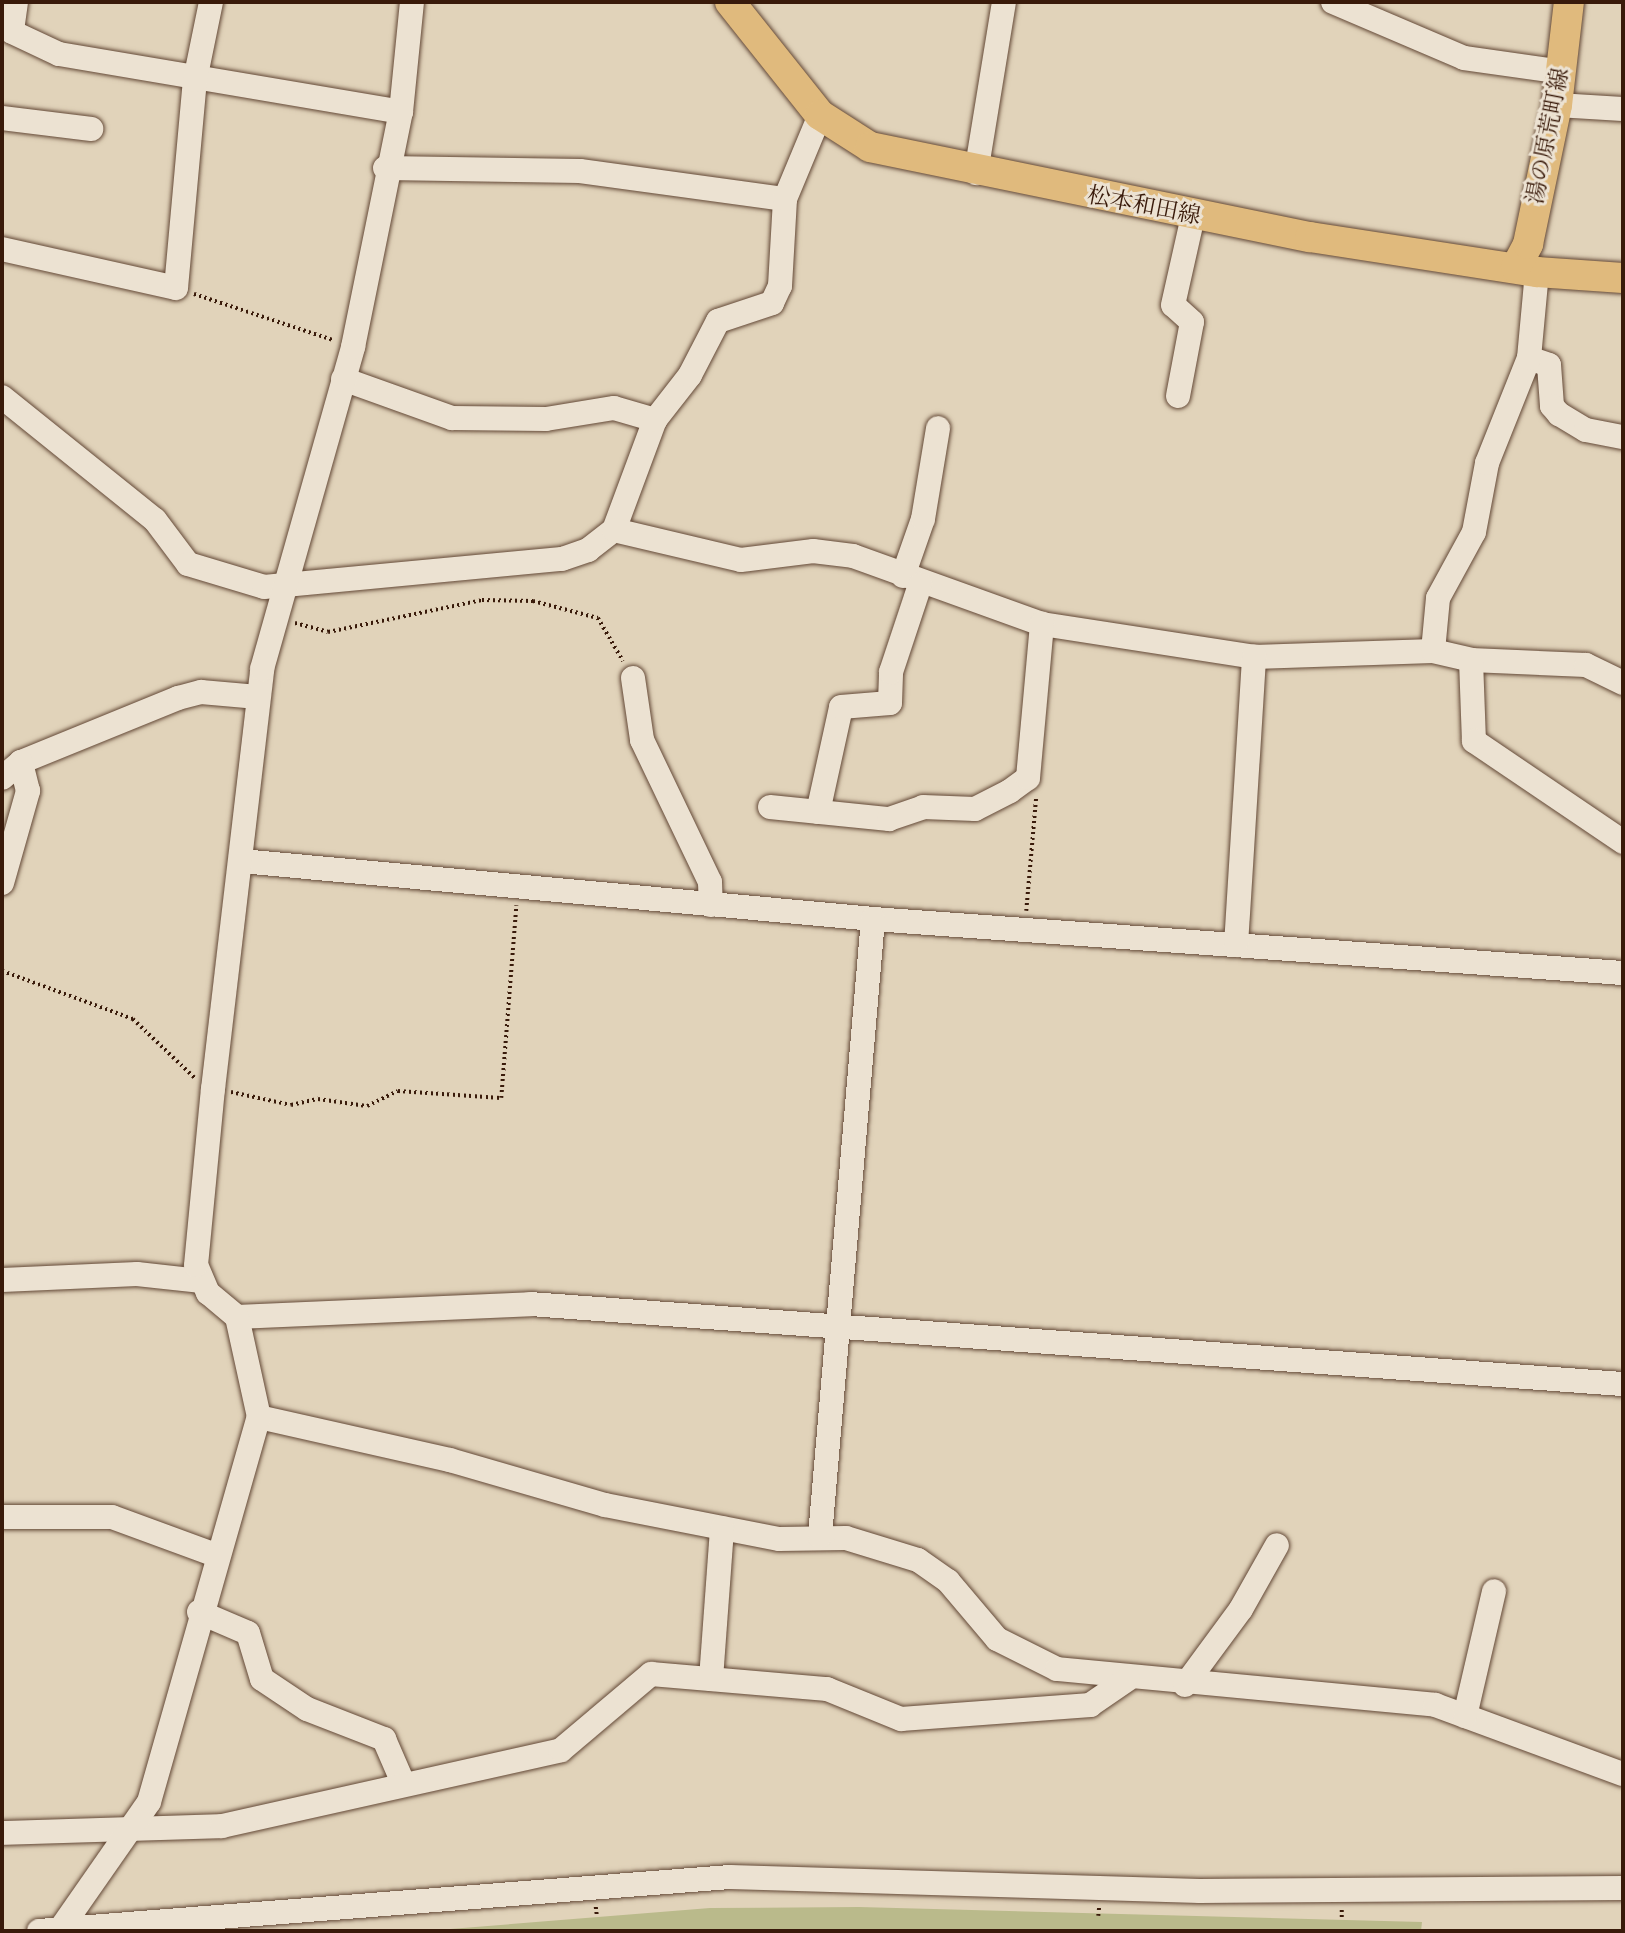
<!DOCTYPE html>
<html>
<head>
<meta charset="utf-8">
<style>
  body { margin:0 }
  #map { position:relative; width:1625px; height:1933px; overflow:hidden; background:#e1d3ba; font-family:Cardo,"Noto Serif JP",serif }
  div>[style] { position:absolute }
  .green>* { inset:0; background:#baba8b }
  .path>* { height:3.5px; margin-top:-1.75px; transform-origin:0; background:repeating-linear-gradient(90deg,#391a0a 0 2px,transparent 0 5.5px) }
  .roads { filter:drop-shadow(0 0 2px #634836) drop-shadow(0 0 2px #634836) }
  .minor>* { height:24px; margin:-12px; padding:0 12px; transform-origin:12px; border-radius:12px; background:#ece2d2 }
  .major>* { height:30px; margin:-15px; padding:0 15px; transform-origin:15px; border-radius:15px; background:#e0ba7d }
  span { translate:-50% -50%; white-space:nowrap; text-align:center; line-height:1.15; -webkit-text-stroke:6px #ece2d2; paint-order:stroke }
  .street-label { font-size:23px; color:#391a0a }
  .frame { position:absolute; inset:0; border:4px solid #391a0a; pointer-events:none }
</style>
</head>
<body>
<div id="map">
  <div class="green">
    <i style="clip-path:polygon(859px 1907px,1422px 1922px,1421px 1931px,425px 1931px,710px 1908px)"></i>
  </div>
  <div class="path">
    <i style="left:194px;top:294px;width:146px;rotate:18.3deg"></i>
    <i style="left:295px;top:623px;width:34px;rotate:15deg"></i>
    <i style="left:328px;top:632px;width:157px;rotate:-11.7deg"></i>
    <i style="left:482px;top:600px;width:51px;rotate:1.1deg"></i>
    <i style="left:533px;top:601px;width:67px;rotate:14.7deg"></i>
    <i style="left:598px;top:618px;width:50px;rotate:59.8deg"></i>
    <i style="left:1026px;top:911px;width:115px;rotate:-85deg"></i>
    <i style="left:2px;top:971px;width:140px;rotate:20.1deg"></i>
    <i style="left:133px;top:1019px;width:86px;rotate:43.6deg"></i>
    <i style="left:231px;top:1092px;width:61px;rotate:12.2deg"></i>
    <i style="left:291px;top:1105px;width:28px;rotate:-13deg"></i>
    <i style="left:318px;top:1099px;width:49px;rotate:8.1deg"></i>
    <i style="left:367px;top:1106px;width:34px;rotate:-26deg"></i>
    <i style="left:398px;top:1091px;width:103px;rotate:3.9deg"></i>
    <i style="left:501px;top:1098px;width:193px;rotate:-85.5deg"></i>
    <i style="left:596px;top:1907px;width:8px;rotate:83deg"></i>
    <i style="left:1342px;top:1910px;width:10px;rotate:90deg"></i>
    <i style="left:1098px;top:1916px;width:10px;rotate:-84deg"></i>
  </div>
  <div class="roads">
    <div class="minor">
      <i style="left:16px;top:2px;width:30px;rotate:98deg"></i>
      <i style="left:12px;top:32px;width:52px;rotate:25.1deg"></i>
      <i style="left:59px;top:54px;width:347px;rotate:9.6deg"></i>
      <i style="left:1333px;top:2px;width:142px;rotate:23.1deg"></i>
      <i style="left:1464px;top:58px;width:99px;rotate:8.1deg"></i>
      <i style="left:1557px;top:105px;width:66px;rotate:3.5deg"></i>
      <i style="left:2px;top:118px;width:90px;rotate:7deg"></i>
      <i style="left:385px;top:168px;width:195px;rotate:0.9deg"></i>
      <i style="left:580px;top:171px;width:207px;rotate:7.8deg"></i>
      <i style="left:976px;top:173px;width:173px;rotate:-80.7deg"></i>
      <i style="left:2px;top:249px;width:178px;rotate:12.6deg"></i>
      <i style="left:176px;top:288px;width:209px;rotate:-84.8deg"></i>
      <i style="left:195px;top:80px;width:80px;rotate:-78.4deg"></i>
      <i style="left:1529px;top:358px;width:21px;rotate:19deg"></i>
      <i style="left:1549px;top:365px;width:41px;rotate:85.8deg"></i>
      <i style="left:1552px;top:406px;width:11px;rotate:49deg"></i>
      <i style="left:1559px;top:414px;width:31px;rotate:31deg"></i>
      <i style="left:1586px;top:430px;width:38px;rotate:11deg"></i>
      <i style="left:343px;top:379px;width:116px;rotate:19.7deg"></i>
      <i style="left:452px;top:418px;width:94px;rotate:0.6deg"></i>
      <i style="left:546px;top:419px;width:69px;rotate:-9.2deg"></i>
      <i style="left:614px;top:408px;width:43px;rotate:16.3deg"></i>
      <i style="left:1178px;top:396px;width:75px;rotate:-79.3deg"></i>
      <i style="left:1192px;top:322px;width:25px;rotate:-138deg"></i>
      <i style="left:1173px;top:305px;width:91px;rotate:-77.3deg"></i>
      <i style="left:2px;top:397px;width:196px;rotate:38.8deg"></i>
      <i style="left:155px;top:520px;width:55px;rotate:53.1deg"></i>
      <i style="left:188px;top:564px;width:79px;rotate:16.8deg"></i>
      <i style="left:264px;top:587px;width:299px;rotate:-5.4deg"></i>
      <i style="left:562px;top:559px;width:28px;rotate:-19deg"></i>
      <i style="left:588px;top:550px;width:33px;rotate:-38deg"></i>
      <i style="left:614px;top:530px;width:117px;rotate:-69.6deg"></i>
      <i style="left:655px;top:420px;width:57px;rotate:-52.1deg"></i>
      <i style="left:690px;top:375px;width:61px;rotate:-62.6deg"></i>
      <i style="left:718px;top:321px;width:57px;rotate:-18.4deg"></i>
      <i style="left:772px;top:303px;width:19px;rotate:-65deg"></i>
      <i style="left:780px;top:286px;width:87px;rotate:-86.7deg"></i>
      <i style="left:785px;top:199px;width:91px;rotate:-67.4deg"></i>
      <i style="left:614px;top:530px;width:130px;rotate:13.3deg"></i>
      <i style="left:741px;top:560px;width:73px;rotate:-7.1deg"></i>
      <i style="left:813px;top:551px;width:40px;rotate:7.1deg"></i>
      <i style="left:853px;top:556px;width:201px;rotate:19.8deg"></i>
      <i style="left:1042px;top:624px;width:215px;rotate:8.8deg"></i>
      <i style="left:1254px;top:657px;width:179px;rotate:-1.9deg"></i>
      <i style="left:1433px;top:651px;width:39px;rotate:13deg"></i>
      <i style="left:1471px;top:660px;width:115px;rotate:2.5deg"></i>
      <i style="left:1586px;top:665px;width:41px;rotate:25.9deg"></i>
      <i style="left:903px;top:576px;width:60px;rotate:-70.7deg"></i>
      <i style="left:923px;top:519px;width:92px;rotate:-80.6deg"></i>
      <i style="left:1433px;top:651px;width:53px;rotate:-84.6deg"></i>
      <i style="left:1438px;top:598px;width:75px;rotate:-61.4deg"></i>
      <i style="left:1474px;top:532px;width:70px;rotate:-79.3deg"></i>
      <i style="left:1487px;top:463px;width:113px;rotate:-68.2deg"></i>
      <i style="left:1529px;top:358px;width:86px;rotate:-84.7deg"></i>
      <i style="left:1471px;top:660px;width:81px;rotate:87.9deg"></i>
      <i style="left:1474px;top:741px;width:180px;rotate:34.1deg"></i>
      <i style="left:633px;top:678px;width:63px;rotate:81.7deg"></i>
      <i style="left:642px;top:740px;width:157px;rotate:64.4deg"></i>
      <i style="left:710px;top:882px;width:23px;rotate:88deg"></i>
      <i style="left:2px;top:778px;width:25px;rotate:-40deg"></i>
      <i style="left:21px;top:762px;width:170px;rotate:-22.2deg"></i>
      <i style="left:178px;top:698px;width:24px;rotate:-15deg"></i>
      <i style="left:201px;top:692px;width:57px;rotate:5deg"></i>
      <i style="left:770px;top:807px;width:120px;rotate:5.8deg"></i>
      <i style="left:889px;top:819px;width:36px;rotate:-19deg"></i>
      <i style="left:923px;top:807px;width:52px;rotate:2.2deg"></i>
      <i style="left:975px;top:809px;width:39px;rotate:-27deg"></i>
      <i style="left:1010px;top:791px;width:22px;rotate:-36deg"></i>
      <i style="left:1028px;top:778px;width:155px;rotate:-84.8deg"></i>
      <i style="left:818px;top:812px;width:107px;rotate:-77.6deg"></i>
      <i style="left:841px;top:707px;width:49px;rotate:-4.7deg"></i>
      <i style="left:890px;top:703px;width:31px;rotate:-88deg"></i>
      <i style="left:891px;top:672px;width:92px;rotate:-71.6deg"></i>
      <i style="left:241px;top:861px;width:635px;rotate:5.24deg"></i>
      <i style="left:873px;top:919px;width:752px;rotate:4.12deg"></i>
      <i style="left:2px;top:883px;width:96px;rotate:-74.2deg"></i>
      <i style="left:28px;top:791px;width:30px;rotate:-104deg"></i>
      <i style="left:1236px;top:945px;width:289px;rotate:-86.4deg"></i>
      <i style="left:2px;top:1280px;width:135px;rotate:-2.5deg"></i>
      <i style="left:137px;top:1274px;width:63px;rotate:6.3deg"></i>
      <i style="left:237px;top:1317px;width:293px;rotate:-2.5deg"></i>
      <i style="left:530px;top:1304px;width:1096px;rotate:4.19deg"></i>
      <i style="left:259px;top:1417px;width:196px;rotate:12.7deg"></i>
      <i style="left:450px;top:1460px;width:161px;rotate:16.2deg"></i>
      <i style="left:605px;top:1505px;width:177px;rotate:11.1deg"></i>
      <i style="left:779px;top:1539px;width:67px;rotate:-0.9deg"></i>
      <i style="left:846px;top:1538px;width:75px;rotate:17deg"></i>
      <i style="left:918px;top:1560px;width:37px;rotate:35deg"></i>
      <i style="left:948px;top:1581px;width:76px;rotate:49.8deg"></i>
      <i style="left:997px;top:1639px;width:67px;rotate:26.6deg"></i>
      <i style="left:1057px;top:1669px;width:380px;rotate:5.4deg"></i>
      <i style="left:1435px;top:1705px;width:200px;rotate:20.2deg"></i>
      <i style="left:2px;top:1517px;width:110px"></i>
      <i style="left:112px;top:1517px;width:111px;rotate:20.1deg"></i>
      <i style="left:820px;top:1536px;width:619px;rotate:-85.09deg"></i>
      <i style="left:199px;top:1612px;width:53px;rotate:23.2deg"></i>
      <i style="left:248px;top:1633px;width:48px;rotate:73.1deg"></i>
      <i style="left:262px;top:1679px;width:54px;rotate:33.7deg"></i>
      <i style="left:307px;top:1709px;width:83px;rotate:21.3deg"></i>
      <i style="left:384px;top:1739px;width:48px;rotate:66.6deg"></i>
      <i style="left:711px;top:1679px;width:151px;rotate:-85.8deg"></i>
      <i style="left:1185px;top:1685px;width:94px;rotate:-53.6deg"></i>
      <i style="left:1241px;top:1609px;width:73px;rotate:-60.6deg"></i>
      <i style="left:1465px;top:1716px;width:128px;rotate:-76.9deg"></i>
      <i style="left:2px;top:1833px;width:220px;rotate:-1.8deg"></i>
      <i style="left:222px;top:1826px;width:347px;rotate:-12.6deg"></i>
      <i style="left:561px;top:1750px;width:118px;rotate:-40.2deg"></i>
      <i style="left:651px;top:1674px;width:177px;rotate:4.9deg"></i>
      <i style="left:827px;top:1689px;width:80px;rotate:22.1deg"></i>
      <i style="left:901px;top:1719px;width:190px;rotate:-4.2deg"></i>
      <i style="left:1090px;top:1705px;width:46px;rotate:-34.4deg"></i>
      <i style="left:39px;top:1931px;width:693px;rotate:-4.47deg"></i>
      <i style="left:730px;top:1877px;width:470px;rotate:1.7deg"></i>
      <i style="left:1200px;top:1891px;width:423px;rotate:-0.4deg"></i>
      <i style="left:59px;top:1931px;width:157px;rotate:-55.1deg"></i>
      <i style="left:149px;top:1802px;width:400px;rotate:-74.1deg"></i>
      <i style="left:259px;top:1417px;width:102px;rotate:-102.4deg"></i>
      <i style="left:237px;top:1317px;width:38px;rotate:-140deg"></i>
      <i style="left:208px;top:1293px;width:30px;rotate:-113deg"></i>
      <i style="left:196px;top:1265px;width:177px;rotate:-84.5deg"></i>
      <i style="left:213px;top:1089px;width:423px;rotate:-83.3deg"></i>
      <i style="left:262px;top:669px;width:335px;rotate:-74.2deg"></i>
      <i style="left:353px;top:347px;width:240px;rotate:-78.5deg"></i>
      <i style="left:401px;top:112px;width:111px;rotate:-84.3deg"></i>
    </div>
    <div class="major">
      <i style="left:730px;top:2px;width:144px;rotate:51.5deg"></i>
      <i style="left:820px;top:115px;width:59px;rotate:32.6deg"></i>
      <i style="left:870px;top:147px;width:449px;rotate:11.6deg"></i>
      <i style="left:1310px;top:237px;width:230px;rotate:8.8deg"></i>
      <i style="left:1537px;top:272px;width:86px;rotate:4deg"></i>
      <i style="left:1516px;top:267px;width:26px;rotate:-62deg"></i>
      <i style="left:1528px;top:244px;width:142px;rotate:-78.2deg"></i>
      <i style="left:1557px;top:105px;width:104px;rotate:-83.4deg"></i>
    </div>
  </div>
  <div class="street-label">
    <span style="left:1548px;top:136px;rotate:-79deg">湯の原荒町線</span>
    <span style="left:1144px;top:206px;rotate:11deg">松本和田線</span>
  </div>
  <div class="frame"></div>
</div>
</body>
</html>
